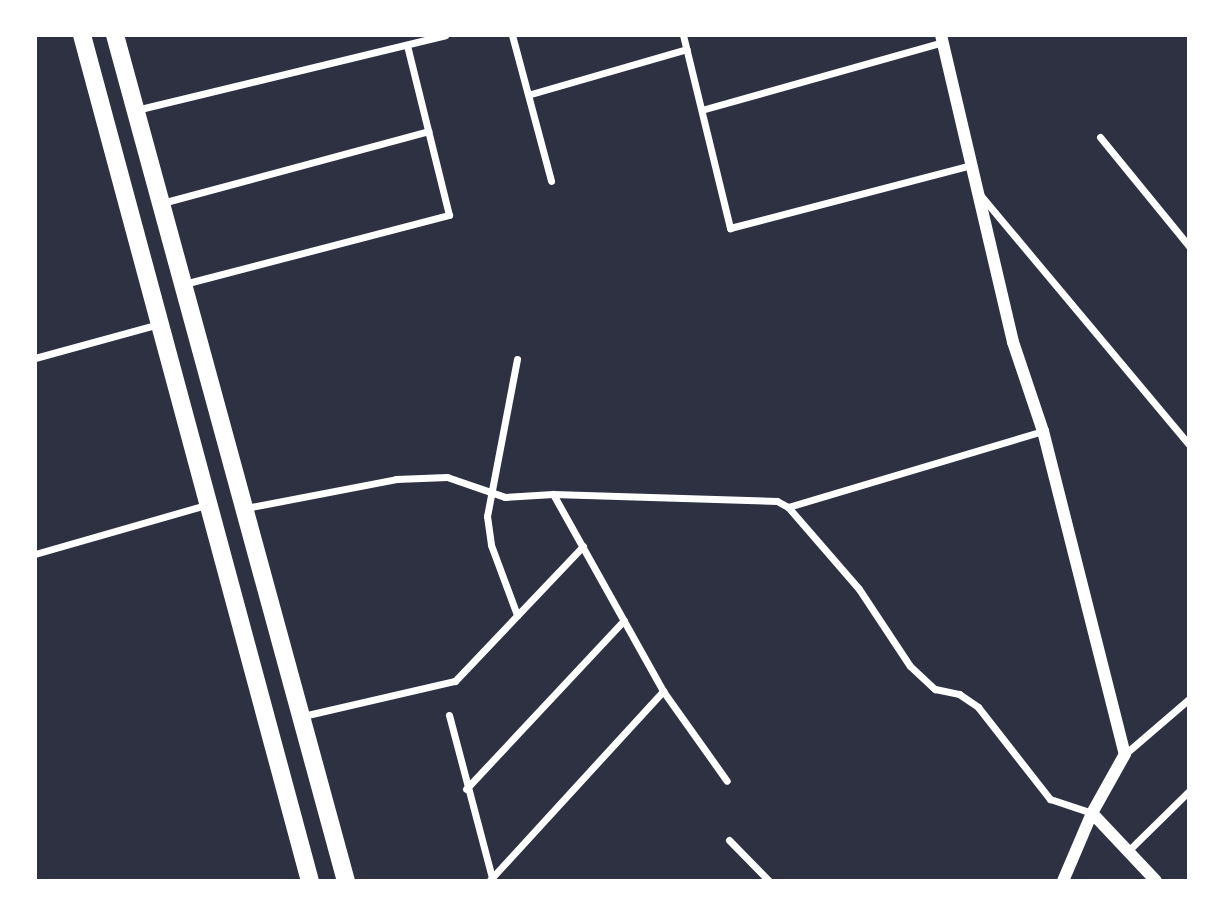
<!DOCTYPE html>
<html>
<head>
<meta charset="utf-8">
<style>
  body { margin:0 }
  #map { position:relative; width:1224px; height:916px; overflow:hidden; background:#2d3142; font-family:"Alegreya Sans",sans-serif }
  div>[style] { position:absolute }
  .minor>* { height:7px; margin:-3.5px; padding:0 3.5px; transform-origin:3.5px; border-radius:3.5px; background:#fff }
  .tertiary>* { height:12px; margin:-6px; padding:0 6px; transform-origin:6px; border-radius:6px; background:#fff }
  .primary>* { height:18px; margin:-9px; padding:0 9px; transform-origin:9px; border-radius:9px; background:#fff }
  span { translate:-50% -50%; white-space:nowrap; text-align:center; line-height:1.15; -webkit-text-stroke:7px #fff; paint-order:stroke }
  .frame { position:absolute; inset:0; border:37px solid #fff; pointer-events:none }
</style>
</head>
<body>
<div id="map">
  <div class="minor">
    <i style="left:512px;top:35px;width:151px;rotate:75deg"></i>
    <i style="left:683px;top:35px;width:199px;rotate:76.3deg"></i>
    <i style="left:730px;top:228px;width:250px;rotate:-14.6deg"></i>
    <i style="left:531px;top:94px;width:162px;rotate:-16.1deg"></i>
    <i style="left:705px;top:109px;width:247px;rotate:-15.7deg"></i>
    <i style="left:136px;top:110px;width:318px;rotate:-13.6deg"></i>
    <i style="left:1100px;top:137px;width:141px;rotate:50.8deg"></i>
    <i style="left:982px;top:197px;width:323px;rotate:50.1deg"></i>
    <i style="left:162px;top:203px;width:276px;rotate:-15.1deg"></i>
    <i style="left:184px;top:284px;width:274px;rotate:-14.6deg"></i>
    <i style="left:449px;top:215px;width:175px;rotate:-103.9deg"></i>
    <i style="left:35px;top:358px;width:129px;rotate:-15.3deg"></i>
    <i style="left:517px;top:359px;width:160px;rotate:100.8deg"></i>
    <i style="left:487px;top:516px;width:29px;rotate:82deg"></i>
    <i style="left:491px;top:545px;width:75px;rotate:69.6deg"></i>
    <i style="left:553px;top:494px;width:226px;rotate:60.8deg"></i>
    <i style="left:663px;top:691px;width:110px;rotate:54.6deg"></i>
    <i style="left:788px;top:507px;width:266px;rotate:-16.6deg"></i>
    <i style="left:246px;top:508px;width:153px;rotate:-10.9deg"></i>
    <i style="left:396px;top:479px;width:51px;rotate:-2.2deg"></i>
    <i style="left:447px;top:477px;width:61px;rotate:19deg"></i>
    <i style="left:505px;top:497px;width:48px;rotate:-3.6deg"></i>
    <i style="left:553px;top:494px;width:224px;rotate:1.8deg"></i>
    <i style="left:777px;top:501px;width:13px;rotate:29deg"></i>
    <i style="left:788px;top:507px;width:108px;rotate:49.1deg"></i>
    <i style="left:859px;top:589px;width:92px;rotate:56.5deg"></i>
    <i style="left:910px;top:666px;width:34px;rotate:43deg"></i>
    <i style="left:935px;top:689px;width:25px;rotate:12deg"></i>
    <i style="left:959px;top:694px;width:23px;rotate:34deg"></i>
    <i style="left:978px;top:707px;width:117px;rotate:52deg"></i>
    <i style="left:1050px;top:799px;width:44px;rotate:18.4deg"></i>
    <i style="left:35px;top:554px;width:181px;rotate:-16deg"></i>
    <i style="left:449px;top:715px;width:169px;rotate:75.2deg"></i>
    <i style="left:303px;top:716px;width:156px;rotate:-13deg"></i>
    <i style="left:455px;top:681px;width:186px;rotate:-46.5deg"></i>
    <i style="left:1125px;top:754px;width:84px;rotate:-40.7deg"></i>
    <i style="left:466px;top:789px;width:231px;rotate:-46.9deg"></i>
    <i style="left:729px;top:840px;width:57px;rotate:45.7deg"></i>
    <i style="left:1128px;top:851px;width:86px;rotate:-44.5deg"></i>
    <i style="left:489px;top:881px;width:258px;rotate:-47.5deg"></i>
  </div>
  <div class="tertiary">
    <i style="left:941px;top:35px;width:315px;rotate:76.8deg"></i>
    <i style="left:1013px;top:342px;width:94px;rotate:71.4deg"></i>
    <i style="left:1043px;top:431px;width:333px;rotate:75.8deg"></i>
    <i style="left:1125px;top:754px;width:68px;rotate:119.2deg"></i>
    <i style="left:1092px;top:813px;width:74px;rotate:113.1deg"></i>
    <i style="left:1092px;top:813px;width:93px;rotate:46.7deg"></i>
  </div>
  <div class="primary">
    <i style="left:82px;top:35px;width:876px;rotate:74.92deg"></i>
    <i style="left:115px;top:35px;width:877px;rotate:74.73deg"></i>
  </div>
  <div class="frame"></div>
</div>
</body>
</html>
